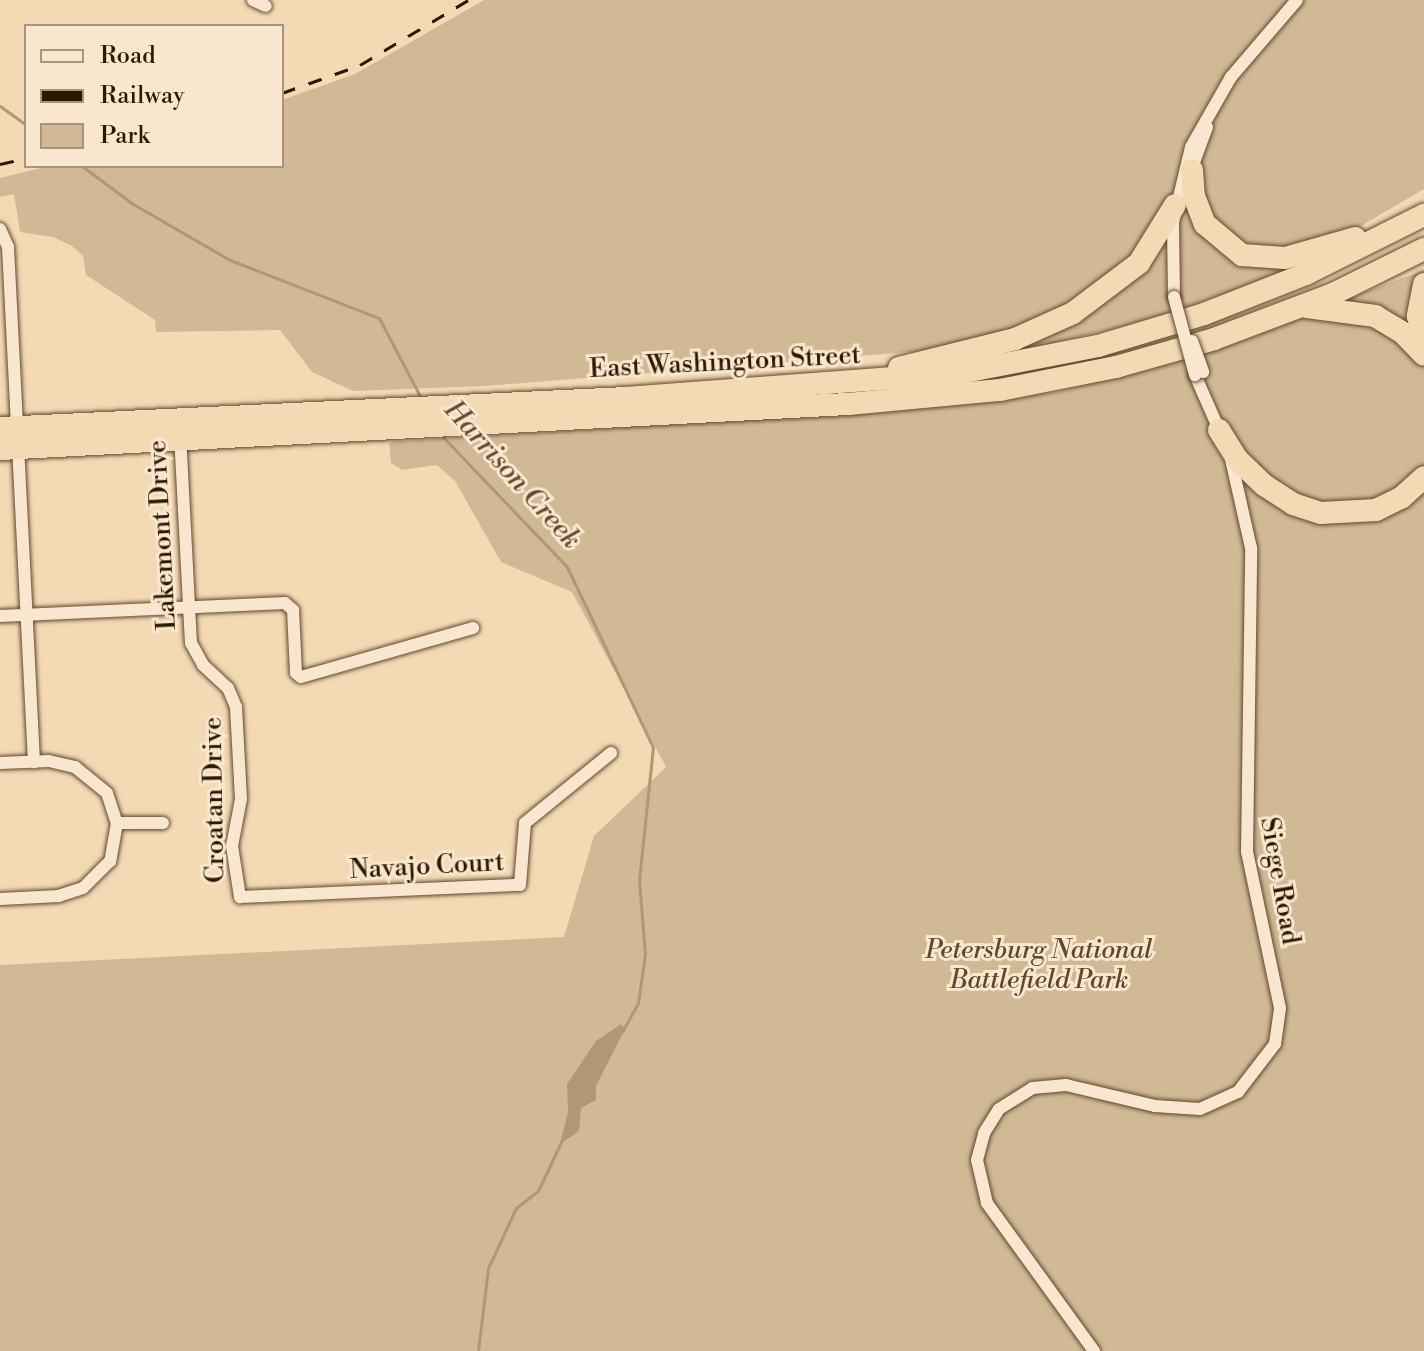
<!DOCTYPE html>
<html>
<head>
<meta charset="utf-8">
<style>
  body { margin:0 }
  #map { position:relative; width:1424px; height:1351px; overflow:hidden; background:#f4dab4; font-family:"Libre Bodoni",serif }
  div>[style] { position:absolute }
  .green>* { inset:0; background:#d2b996 }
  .water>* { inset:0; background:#b09877 }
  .stream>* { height:3px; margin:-1.5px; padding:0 1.5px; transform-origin:1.5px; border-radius:1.5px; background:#b09877 }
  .roads { filter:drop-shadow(0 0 2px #5f482e) drop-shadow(0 0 2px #5f482e) }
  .street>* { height:12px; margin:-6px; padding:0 6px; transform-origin:6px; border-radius:6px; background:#f8e7ce }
  .highway>* { height:22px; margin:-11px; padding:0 11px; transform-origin:11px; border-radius:11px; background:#f4dab4 }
  .rail>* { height:3px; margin-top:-1.5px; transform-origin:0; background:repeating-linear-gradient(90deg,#2d1801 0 14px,transparent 0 28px) }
  .bridges { filter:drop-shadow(0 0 2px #5f482e) drop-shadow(0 0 2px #5f482e) }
  .street-bridge>* { height:12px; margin:-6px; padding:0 6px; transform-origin:6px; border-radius:6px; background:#f8e7ce }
  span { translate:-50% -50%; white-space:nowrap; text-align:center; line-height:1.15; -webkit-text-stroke:6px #f8e7ce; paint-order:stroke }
  .street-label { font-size:26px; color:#2d1801 }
  .park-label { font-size:26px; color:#5f482e; font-style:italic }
  .water-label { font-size:28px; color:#614b30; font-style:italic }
  .legend { position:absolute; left:24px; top:24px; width:260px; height:144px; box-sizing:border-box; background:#f8e7ce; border:2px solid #a7947c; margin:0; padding:10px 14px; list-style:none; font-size:24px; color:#2d1801 }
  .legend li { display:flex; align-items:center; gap:16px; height:40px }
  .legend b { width:40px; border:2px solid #a7947c }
</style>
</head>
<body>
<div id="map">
  <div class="green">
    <i style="clip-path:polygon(484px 0,1424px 0,1424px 189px,1277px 275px,1153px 319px,979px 361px,933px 350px,485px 386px,353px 391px,312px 372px,280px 330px,156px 332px,155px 320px,86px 275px,83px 256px,72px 246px,53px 237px,20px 232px,14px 194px,0 197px,0 178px,49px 166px,282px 166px,282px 100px,355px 74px)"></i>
    <i style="clip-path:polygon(1424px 270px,1424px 1351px,0 1351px,0 965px,564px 937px,594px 836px,666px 767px,572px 592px,501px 562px,455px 481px,437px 465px,402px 470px,391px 463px,389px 442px,875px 412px,1057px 392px,1174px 363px)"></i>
  </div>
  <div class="water">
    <i style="clip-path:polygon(621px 1024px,625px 1029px,596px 1086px,596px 1100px,581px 1108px,579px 1131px,560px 1144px,568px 1112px,567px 1084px,596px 1041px)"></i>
  </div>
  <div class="stream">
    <i style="left:0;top:106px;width:32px;rotate:36deg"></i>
    <i style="left:82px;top:166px;width:64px;rotate:36.7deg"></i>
    <i style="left:133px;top:204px;width:112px;rotate:30deg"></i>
    <i style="left:230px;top:260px;width:160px;rotate:21.3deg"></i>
    <i style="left:379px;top:318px;width:90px;rotate:62.3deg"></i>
    <i style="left:442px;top:436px;width:181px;rotate:46.3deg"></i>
    <i style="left:567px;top:567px;width:199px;rotate:64.5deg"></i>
    <i style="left:653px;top:747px;width:134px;rotate:96deg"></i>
    <i style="left:639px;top:880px;width:74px;rotate:85.4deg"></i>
    <i style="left:645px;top:954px;width:49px;rotate:98.1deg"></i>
    <i style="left:638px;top:1003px;width:33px;rotate:119deg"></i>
    <i style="left:478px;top:1351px;width:84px;rotate:-83.1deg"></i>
    <i style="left:488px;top:1268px;width:66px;rotate:-65deg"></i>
    <i style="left:516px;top:1208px;width:28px;rotate:-38deg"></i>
    <i style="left:538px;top:1191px;width:54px;rotate:-64.9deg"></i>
  </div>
  <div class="roads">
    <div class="street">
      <i style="left:253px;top:0;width:14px;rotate:25deg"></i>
      <i style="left:1190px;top:173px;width:49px;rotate:-69.7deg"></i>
      <i style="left:0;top:229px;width:20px;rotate:66deg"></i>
      <i style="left:8px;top:247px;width:516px;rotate:87.11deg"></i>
      <i style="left:1174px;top:297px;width:75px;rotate:-90.8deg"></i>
      <i style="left:1173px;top:222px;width:77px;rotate:-76.5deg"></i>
      <i style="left:1191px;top:147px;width:81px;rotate:-60.3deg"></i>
      <i style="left:1231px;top:77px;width:101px;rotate:-49.4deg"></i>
      <i style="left:1195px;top:375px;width:64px;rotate:66.2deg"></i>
      <i style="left:180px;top:434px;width:209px;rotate:87deg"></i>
      <i style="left:191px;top:643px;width:25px;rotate:61deg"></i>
      <i style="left:203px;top:665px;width:34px;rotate:43deg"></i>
      <i style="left:228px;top:688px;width:21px;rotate:67deg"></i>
      <i style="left:236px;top:707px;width:92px;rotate:86.9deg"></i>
      <i style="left:241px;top:799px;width:48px;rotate:100.8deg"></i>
      <i style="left:232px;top:846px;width:52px;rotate:81.1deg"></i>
      <i style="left:240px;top:897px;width:280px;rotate:-2.5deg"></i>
      <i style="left:520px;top:885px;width:62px;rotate:-85.4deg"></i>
      <i style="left:525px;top:823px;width:111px;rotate:-39.1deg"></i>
      <i style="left:0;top:616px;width:285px;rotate:-2.6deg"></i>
      <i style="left:285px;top:603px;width:11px;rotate:41deg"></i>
      <i style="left:293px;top:610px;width:63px;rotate:87.3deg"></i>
      <i style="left:296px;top:673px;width:6px;rotate:39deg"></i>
      <i style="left:301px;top:677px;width:179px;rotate:-15.9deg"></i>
      <i style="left:0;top:763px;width:49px;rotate:-2.3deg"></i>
      <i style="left:49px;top:761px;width:27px;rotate:13deg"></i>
      <i style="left:75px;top:767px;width:41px;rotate:39.1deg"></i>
      <i style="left:107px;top:793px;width:32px;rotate:72deg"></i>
      <i style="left:117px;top:823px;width:39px;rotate:100deg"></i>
      <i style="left:110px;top:861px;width:38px;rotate:135deg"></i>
      <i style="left:83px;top:888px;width:25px;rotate:162deg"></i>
      <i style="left:59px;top:896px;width:59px;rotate:177.1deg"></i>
      <i style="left:117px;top:823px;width:46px"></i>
      <i style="left:1094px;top:1351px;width:183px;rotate:-125.9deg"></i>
      <i style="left:987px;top:1203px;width:44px;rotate:-103.1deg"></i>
      <i style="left:977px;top:1160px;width:28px;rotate:-75deg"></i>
      <i style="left:984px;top:1133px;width:28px;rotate:-58deg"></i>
      <i style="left:999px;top:1109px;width:39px;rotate:-32deg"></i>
      <i style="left:1032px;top:1088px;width:34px;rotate:-5deg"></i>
      <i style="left:1066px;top:1085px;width:91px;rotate:13.3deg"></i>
      <i style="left:1155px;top:1106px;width:45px;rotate:3.8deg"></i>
      <i style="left:1200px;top:1109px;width:42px;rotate:-24.1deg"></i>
      <i style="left:1238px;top:1092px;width:61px;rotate:-52.4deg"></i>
      <i style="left:1275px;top:1044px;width:36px;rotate:-82deg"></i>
      <i style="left:1280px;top:1008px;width:159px;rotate:-101.9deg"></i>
      <i style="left:1247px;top:852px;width:304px;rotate:-89.2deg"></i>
      <i style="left:1251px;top:548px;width:91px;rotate:-102.7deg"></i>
    </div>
    <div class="highway">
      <i style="left:1192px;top:170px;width:26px;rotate:86deg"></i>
      <i style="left:1194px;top:196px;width:30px;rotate:69deg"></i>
      <i style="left:1205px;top:224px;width:48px;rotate:40deg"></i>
      <i style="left:1242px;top:255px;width:43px;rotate:4deg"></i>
      <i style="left:1285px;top:258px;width:73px;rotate:-15.9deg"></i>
      <i style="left:1424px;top:284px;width:33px;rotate:101deg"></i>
      <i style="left:1418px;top:316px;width:21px;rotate:73deg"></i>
      <i style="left:1307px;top:307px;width:69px;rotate:7.5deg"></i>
      <i style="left:1375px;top:316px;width:33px;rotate:31deg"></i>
      <i style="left:1403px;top:333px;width:30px;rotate:46deg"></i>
      <i style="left:899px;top:368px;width:120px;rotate:-14deg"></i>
      <i style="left:1015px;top:339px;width:64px;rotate:-24.1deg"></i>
      <i style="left:1073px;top:313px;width:83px;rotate:-37.1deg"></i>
      <i style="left:1139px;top:263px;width:68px;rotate:-58.2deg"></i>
      <i style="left:0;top:428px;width:628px;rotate:-2.74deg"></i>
      <i style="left:627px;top:398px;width:333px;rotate:-4.3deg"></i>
      <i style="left:959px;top:373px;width:142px;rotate:-11deg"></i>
      <i style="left:1098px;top:346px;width:111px;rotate:-16.8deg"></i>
      <i style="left:1204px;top:314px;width:110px;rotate:-21.4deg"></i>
      <i style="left:1306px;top:274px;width:132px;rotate:-26.6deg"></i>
      <i style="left:1219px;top:430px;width:36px;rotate:58deg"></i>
      <i style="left:1238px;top:460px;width:36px;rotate:44deg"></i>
      <i style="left:1264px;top:485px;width:35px;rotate:33deg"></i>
      <i style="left:1293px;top:504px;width:29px;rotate:18deg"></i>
      <i style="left:1321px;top:513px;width:55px;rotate:-3.1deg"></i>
      <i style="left:1376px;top:510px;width:28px;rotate:-26deg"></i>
      <i style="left:1401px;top:498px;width:31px;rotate:-42deg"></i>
      <i style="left:0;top:449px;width:849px;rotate:-3.04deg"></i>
      <i style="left:848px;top:404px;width:153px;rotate:-5.3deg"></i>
      <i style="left:1000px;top:390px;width:118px;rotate:-11.2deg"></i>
      <i style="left:1116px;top:367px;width:102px;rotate:-15.9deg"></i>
      <i style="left:1214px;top:339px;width:127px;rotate:-20.7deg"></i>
      <i style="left:1333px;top:294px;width:102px;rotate:-26.3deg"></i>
    </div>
  </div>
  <div class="rail">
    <i style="left:282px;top:93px;width:83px;rotate:-19.7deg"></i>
    <i style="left:360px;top:65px;width:126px;rotate:-31deg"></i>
    <i style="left:0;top:164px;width:27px;rotate:-13deg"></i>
  </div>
  <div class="bridges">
    <div class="street-bridge">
      <i style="left:1174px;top:297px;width:81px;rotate:74.9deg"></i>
      <i style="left:1192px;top:341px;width:33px;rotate:70deg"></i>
    </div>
  </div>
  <div class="street-label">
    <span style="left:725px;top:363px;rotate:-3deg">East Washington Street</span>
    <span style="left:163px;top:535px;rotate:-93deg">Lakemont Drive</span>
    <span style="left:215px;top:800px;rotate:-91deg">Croatan Drive</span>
    <span style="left:427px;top:867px;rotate:-3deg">Navajo Court</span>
    <span style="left:1279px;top:881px;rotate:80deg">Siege Road</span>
  </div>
  <div class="park-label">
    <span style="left:1039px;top:966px">Petersburg National<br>Battlefield Park</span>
  </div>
  <div class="water-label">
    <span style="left:512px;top:475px;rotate:48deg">Harrison Creek</span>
  </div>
  <ul class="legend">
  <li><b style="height:10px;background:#f8e7ce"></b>Road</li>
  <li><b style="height:10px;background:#2d1801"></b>Railway</li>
  <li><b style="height:22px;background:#d2b996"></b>Park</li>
  </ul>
</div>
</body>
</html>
